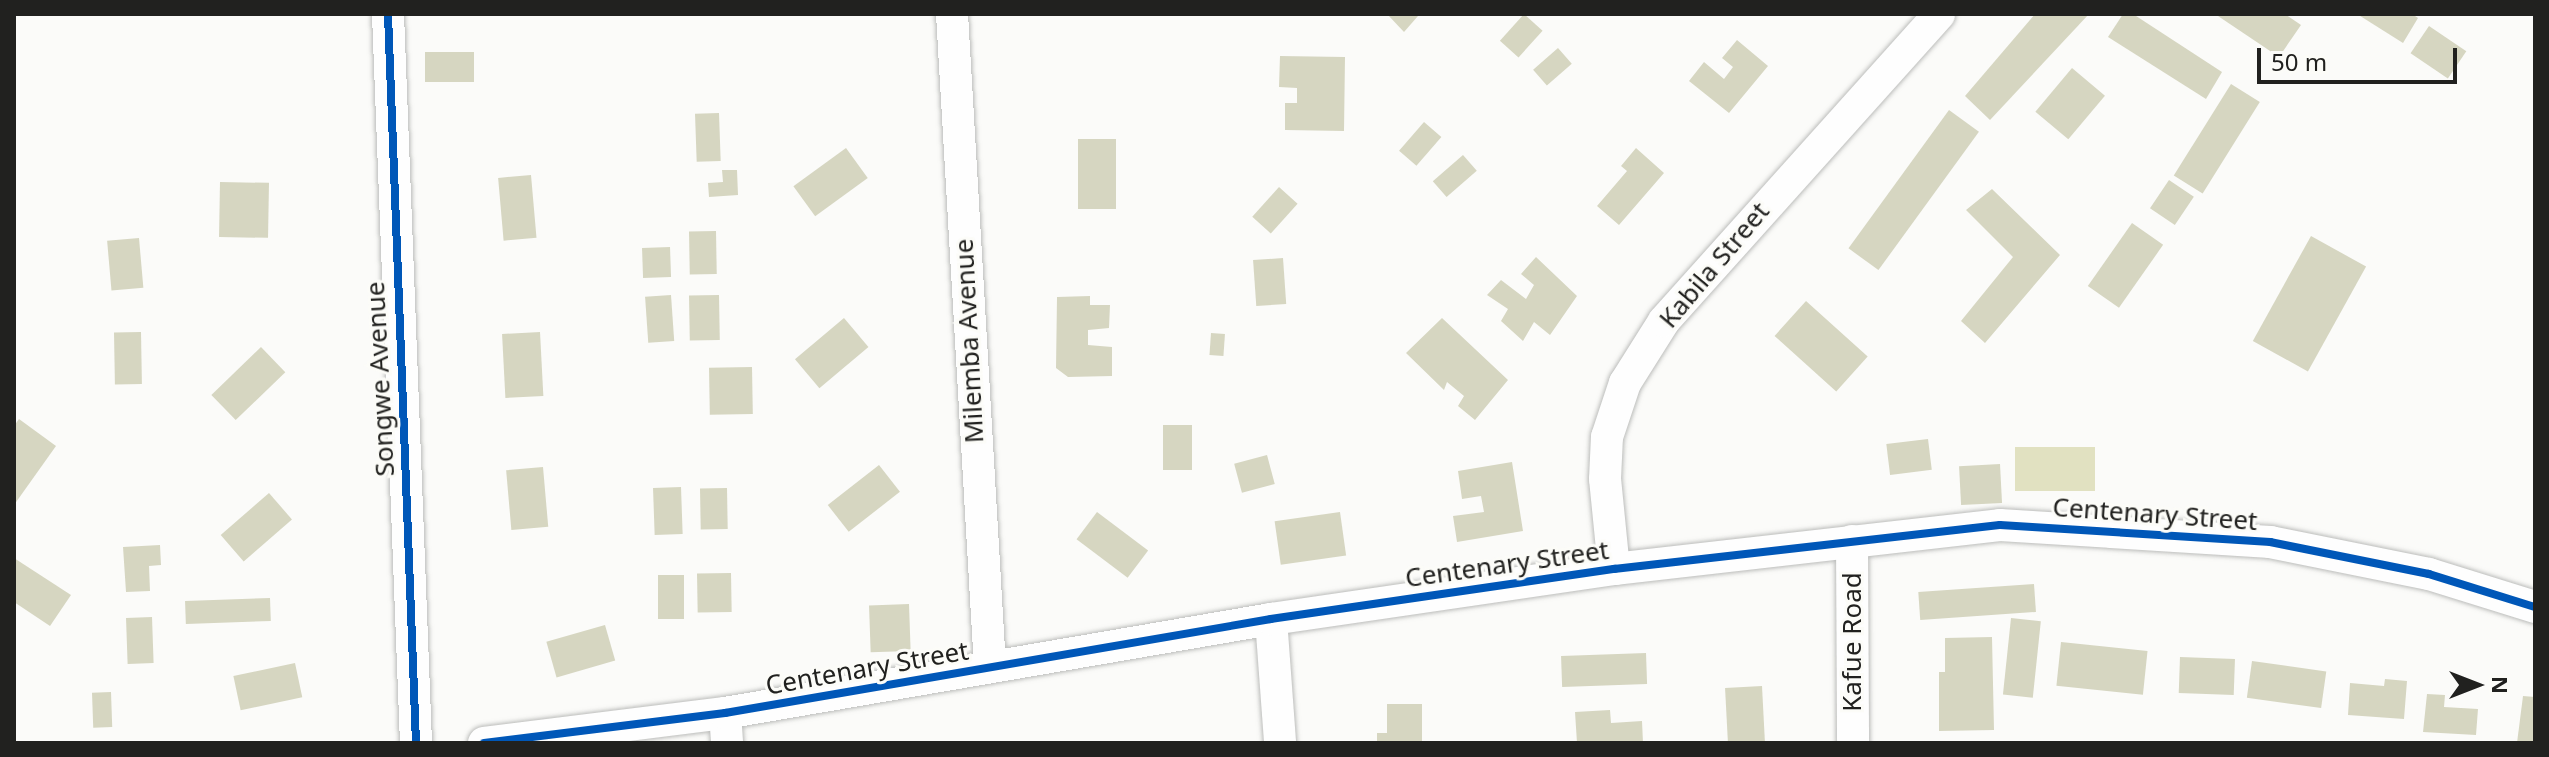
<!DOCTYPE html>
<html>
<head>
<meta charset="utf-8">
<style>
  body { margin:0 }
  #map { position:relative; width:2549px; height:757px; overflow:hidden; background:#fbfbf9; font-family:"Noto Sans",sans-serif }
  div>[style] { position:absolute }
  .green>* { inset:0; background:#e1e1c1; transform-origin:0 0 }
  .building>* { inset:0; background:#d6d6c1; transform-origin:0 0 }
  .roads { filter:drop-shadow(0 0 2px #bcbdbb) drop-shadow(0 0 2px #bcbdbb) }
  .minor>* { height:32px; margin:-16px; padding:0 16px; transform-origin:16px; border-radius:16px; background:#fefefe }
  .cycleway>* { height:8px; margin:-4px; padding:0 4px; transform-origin:4px; border-radius:4px; background:#0057b8 }
  span { translate:-50% -50%; white-space:nowrap; text-align:center; line-height:1.15; -webkit-text-stroke:6px #fcfcf8; paint-order:stroke }
  .street-label { font-size:26px; color:#21211f }
  .frame { position:absolute; inset:0; border:16px solid #21211f; pointer-events:none }
  .north { position:absolute; left:2437px; top:645px; width:80px; height:80px; -webkit-text-stroke:6px #fcfcf8; paint-order:stroke; rotate:90deg; font-size:22px; font-weight:700; line-height:32px; text-align:center; color:#21211f }
  .north::after { content:''; display:block; margin:auto; width:28px; height:36px; background:#21211f; clip-path:polygon(50% 0,100% 100%,50% 72%,0 100%) }
  .scale { position:absolute; left:2257px; top:48px; width:200px; height:36px; box-sizing:border-box; border:4px solid #21211f; border-top:0; padding-left:10px; font-size:24px; line-height:28px; white-space:nowrap; color:#21211f; -webkit-text-stroke:6px #fcfcf8; paint-order:stroke }
</style>
</head>
<body>
<div id="map">
  <div class="green">
    <i style="left:2015px;top:447px;width:80px;height:44px"></i>
  </div>
  <div class="building">
    <i style="clip-path:polygon(1387px 14px,1415px 14px,1418px 16px,1404px 32px)"></i>
    <i style="left:1524px;top:14px;width:25px;height:36px;rotate:42deg"></i>
    <i style="clip-path:polygon(2035px 14px,2089px 14px,1990px 120px,1965px 96px)"></i>
    <i style="clip-path:polygon(2123px 14px,2133px 14px,2222px 72px,2206px 99px,2108px 37px)"></i>
    <i style="clip-path:polygon(2215px 14px,2285px 14px,2301px 25px,2279px 57px)"></i>
    <i style="clip-path:polygon(2357px 14px,2412px 14px,2418px 18px,2403px 43px)"></i>
    <i style="left:2429px;top:26px;width:45px;height:33px;rotate:34deg"></i>
    <i style="clip-path:polygon(1737px 40px,1768px 66px,1729px 113px,1689px 81px,1704px 62px,1724px 79px,1733px 67px,1722px 58px)"></i>
    <i style="left:1558px;top:48px;width:21px;height:33px;rotate:49deg"></i>
    <i style="left:474px;top:52px;width:30px;height:49px;rotate:90deg"></i>
    <i style="clip-path:polygon(1280px 56px,1345px 57px,1344px 131px,1285px 130px,1285px 103px,1297px 103px,1297px 88px,1279px 87px)"></i>
    <i style="left:2072px;top:68px;width:43px;height:57px;rotate:40deg"></i>
    <i style="left:2231px;top:84px;width:34px;height:108px;rotate:32deg"></i>
    <i style="left:1949px;top:110px;width:37px;height:171px;rotate:36deg"></i>
    <i style="left:719px;top:113px;width:48px;height:24px;rotate:88deg"></i>
    <i style="left:1424px;top:122px;width:23px;height:38px;rotate:41deg"></i>
    <i style="left:1078px;top:139px;width:38px;height:70px"></i>
    <i style="left:846px;top:148px;width:37px;height:65px;rotate:54deg"></i>
    <i style="clip-path:polygon(1636px 148px,1664px 173px,1619px 225px,1597px 206px,1627px 171px,1621px 166px)"></i>
    <i style="left:1463px;top:155px;width:21px;height:40px;rotate:49deg"></i>
    <i style="clip-path:polygon(722px 170px,737px 170px,738px 195px,709px 197px,708px 183px,723px 182px)"></i>
    <i style="left:531px;top:175px;width:63px;height:33px;rotate:85deg"></i>
    <i style="left:2169px;top:180px;width:30px;height:34px;rotate:34deg"></i>
    <i style="left:220px;top:182px;width:49px;height:55px;rotate:1deg"></i>
    <i style="left:1279px;top:187px;width:25px;height:40px;rotate:42deg"></i>
    <i style="clip-path:polygon(1992px 189px,2060px 255px,1985px 343px,1961px 321px,2013px 257px,1966px 210px)"></i>
    <i style="left:2132px;top:223px;width:38px;height:77px;rotate:35deg"></i>
    <i style="left:716px;top:231px;width:43px;height:27px;rotate:89deg"></i>
    <i style="left:2311px;top:236px;width:63px;height:120px;rotate:29deg"></i>
    <i style="left:139px;top:238px;width:50px;height:32px;rotate:85deg"></i>
    <i style="left:670px;top:247px;width:30px;height:28px;rotate:88deg"></i>
    <i style="clip-path:polygon(1536px 257px,1577px 296px,1550px 335px,1534px 322px,1523px 341px,1501px 321px,1508px 309px,1487px 295px,1501px 280px,1526px 299px,1534px 285px,1521px 274px)"></i>
    <i style="left:1283px;top:258px;width:46px;height:30px;rotate:86deg"></i>
    <i style="left:671px;top:295px;width:46px;height:26px;rotate:86deg"></i>
    <i style="left:719px;top:295px;width:45px;height:30px;rotate:89deg"></i>
    <i style="clip-path:polygon(1090px 296px,1090px 305px,1110px 305px,1109px 328px,1088px 330px,1088px 345px,1112px 347px,1112px 376px,1068px 377px,1056px 368px,1057px 297px)"></i>
    <i style="left:1806px;top:301px;width:83px;height:47px;rotate:42deg"></i>
    <i style="left:844px;top:318px;width:38px;height:64px;rotate:50deg"></i>
    <i style="clip-path:polygon(1442px 318px,1508px 380px,1475px 420px,1458px 406px,1464px 396px,1447px 382px,1444px 390px,1406px 353px)"></i>
    <i style="left:141px;top:332px;width:52px;height:27px;rotate:89deg"></i>
    <i style="left:540px;top:332px;width:64px;height:38px;rotate:87deg"></i>
    <i style="left:1211px;top:333px;width:14px;height:22px;rotate:4deg"></i>
    <i style="left:261px;top:347px;width:35px;height:69px;rotate:46deg"></i>
    <i style="left:752px;top:367px;width:47px;height:43px;rotate:89deg"></i>
    <i style="clip-path:polygon(19px 419px,56px 446px,14px 505px,14px 426px)"></i>
    <i style="left:1163px;top:425px;width:29px;height:45px"></i>
    <i style="left:1928px;top:439px;width:31px;height:42px;rotate:83deg"></i>
    <i style="left:1267px;top:455px;width:30px;height:34px;rotate:75deg"></i>
    <i style="clip-path:polygon(1512px 462px,1523px 531px,1457px 542px,1453px 516px,1484px 512px,1481px 496px,1462px 499px,1458px 471px)"></i>
    <i style="left:2000px;top:464px;width:39px;height:41px;rotate:87deg"></i>
    <i style="left:879px;top:465px;width:34px;height:65px;rotate:52deg"></i>
    <i style="left:543px;top:467px;width:60px;height:37px;rotate:85deg"></i>
    <i style="left:681px;top:487px;width:47px;height:28px;rotate:88deg"></i>
    <i style="left:727px;top:488px;width:41px;height:27px;rotate:89deg"></i>
    <i style="left:269px;top:493px;width:35px;height:64px;rotate:49deg"></i>
    <i style="left:1097px;top:512px;width:64px;height:34px;rotate:37deg"></i>
    <i style="left:1340px;top:512px;width:44px;height:66px;rotate:82deg"></i>
    <i style="clip-path:polygon(160px 545px,161px 565px,149px 566px,150px 591px,126px 592px,123px 547px)"></i>
    <i style="clip-path:polygon(14px 558px,71px 595px,50px 626px,14px 602px)"></i>
    <i style="left:731px;top:573px;width:39px;height:34px;rotate:89deg"></i>
    <i style="left:658px;top:575px;width:26px;height:44px"></i>
    <i style="left:2034px;top:584px;width:28px;height:116px;rotate:86deg"></i>
    <i style="left:270px;top:598px;width:23px;height:85px;rotate:88deg"></i>
    <i style="left:909px;top:604px;width:47px;height:40px;rotate:88deg"></i>
    <i style="left:152px;top:617px;width:46px;height:26px;rotate:88deg"></i>
    <i style="left:2011px;top:618px;width:30px;height:77px;rotate:6deg"></i>
    <i style="left:605px;top:625px;width:37px;height:61px;rotate:74deg"></i>
    <i style="clip-path:polygon(1992px 637px,1994px 730px,1939px 731px,1939px 672px,1945px 672px,1945px 638px)"></i>
    <i style="left:2061px;top:642px;width:87px;height:44px;rotate:6deg"></i>
    <i style="left:1646px;top:653px;width:31px;height:85px;rotate:88deg"></i>
    <i style="left:2180px;top:657px;width:55px;height:36px;rotate:2deg"></i>
    <i style="left:2252px;top:661px;width:75px;height:37px;rotate:8deg"></i>
    <i style="left:295px;top:663px;width:35px;height:63px;rotate:78deg"></i>
    <i style="clip-path:polygon(2385px 679px,2407px 681px,2404px 719px,2348px 715px,2350px 683px,2384px 686px)"></i>
    <i style="left:1762px;top:686px;width:57px;height:37px;rotate:87deg"></i>
    <i style="left:111px;top:692px;width:35px;height:19px;rotate:88deg"></i>
    <i style="clip-path:polygon(2427px 694px,2445px 695px,2444px 707px,2478px 709px,2476px 735px,2423px 732px)"></i>
    <i style="clip-path:polygon(2523px 696px,2535px 697px,2535px 743px,2517px 743px)"></i>
    <i style="clip-path:polygon(1387px 704px,1422px 704px,1422px 743px,1377px 743px,1377px 733px,1387px 733px)"></i>
    <i style="clip-path:polygon(1610px 710px,1611px 723px,1642px 721px,1643px 743px,1577px 743px,1575px 712px)"></i>
  </div>
  <div class="roads">
    <div class="minor">
      <i style="left:388px;top:14px;width:730px;rotate:87.8deg"></i>
      <i style="left:952px;top:14px;width:654px;rotate:86.67deg"></i>
      <i style="left:1852px;top:541px;width:202px;rotate:89.7deg"></i>
      <i style="left:1614px;top:569px;width:90px;rotate:-95.7deg"></i>
      <i style="left:1605px;top:479px;width:42px;rotate:-87.3deg"></i>
      <i style="left:1607px;top:437px;width:57px;rotate:-71.6deg"></i>
      <i style="left:1625px;top:383px;width:73px;rotate:-57.8deg"></i>
      <i style="left:1664px;top:321px;width:412px;rotate:-48.1deg"></i>
      <i style="left:1271px;top:619px;width:124px;rotate:85.8deg"></i>
      <i style="left:725px;top:713px;width:30px;rotate:86deg"></i>
      <i style="left:484px;top:743px;width:243px;rotate:-7.1deg"></i>
      <i style="left:725px;top:713px;width:554px;rotate:-9.77deg"></i>
      <i style="left:1271px;top:619px;width:347px;rotate:-8.3deg"></i>
      <i style="left:1614px;top:569px;width:388px;rotate:-6.5deg"></i>
      <i style="left:2000px;top:525px;width:271px;rotate:3.6deg"></i>
      <i style="left:2270px;top:542px;width:162px;rotate:11.4deg"></i>
      <i style="left:2429px;top:574px;width:111px;rotate:17.3deg"></i>
    </div>
  </div>
  <div class="cycleway">
    <i style="left:388px;top:14px;width:730px;rotate:87.8deg"></i>
    <i style="left:484px;top:743px;width:243px;rotate:-7.1deg"></i>
    <i style="left:725px;top:713px;width:554px;rotate:-9.77deg"></i>
    <i style="left:1271px;top:619px;width:347px;rotate:-8.3deg"></i>
    <i style="left:1614px;top:569px;width:388px;rotate:-6.5deg"></i>
    <i style="left:2000px;top:525px;width:271px;rotate:3.6deg"></i>
    <i style="left:2270px;top:542px;width:162px;rotate:11.4deg"></i>
    <i style="left:2429px;top:574px;width:111px;rotate:17.3deg"></i>
  </div>
  <div class="street-label">
    <span style="left:1714px;top:265px;rotate:-50deg">Kabila Street</span>
    <span style="left:969px;top:341px;rotate:-93deg">Milemba Avenue</span>
    <span style="left:380px;top:379px;rotate:-93deg">Songwe Avenue</span>
    <span style="left:2155px;top:514px;rotate:4deg">Centenary Street</span>
    <span style="left:1507px;top:564px;rotate:-8deg">Centenary Street</span>
    <span style="left:1852px;top:642px;rotate:-90deg">Kafue Road</span>
    <span style="left:867px;top:668px;rotate:-10deg">Centenary Street</span>
  </div>
  <div class="frame"></div>
  <div class="north">N</div>
  <div class="scale">50 m</div>
</div>
</body>
</html>
